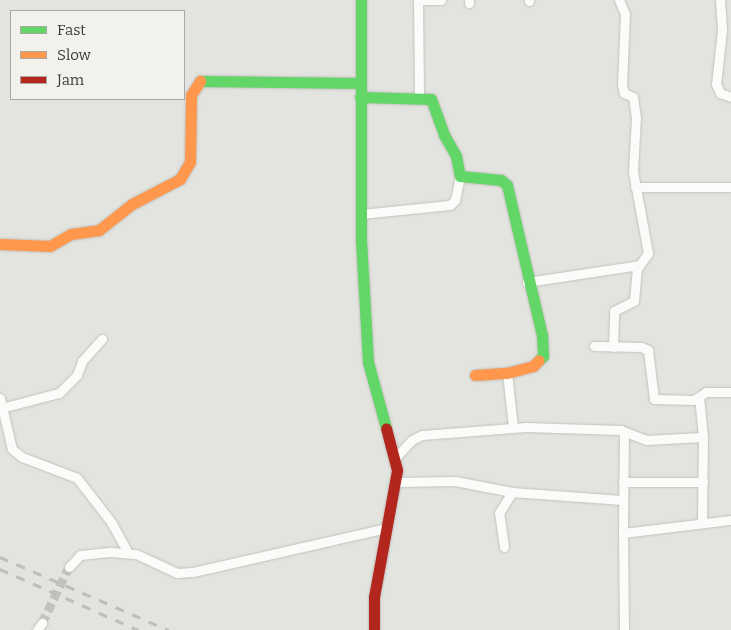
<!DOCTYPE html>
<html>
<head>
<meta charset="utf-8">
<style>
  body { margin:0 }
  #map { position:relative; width:731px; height:630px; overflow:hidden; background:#e3e3df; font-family:Bitter,serif }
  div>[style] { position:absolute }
  .street-tunnel>* { height:9px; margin-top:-4.5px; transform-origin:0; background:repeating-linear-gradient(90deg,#c1c1be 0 9px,transparent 0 13.5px) }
  .roads { filter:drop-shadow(0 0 1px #c2c1be) drop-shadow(0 0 1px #c2c1be) }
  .street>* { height:9px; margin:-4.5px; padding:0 4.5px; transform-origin:4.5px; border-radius:4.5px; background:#fbfbfa }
  .fast>* { height:11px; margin:-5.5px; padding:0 5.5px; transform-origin:5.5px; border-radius:5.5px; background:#63d668 }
  .slow>* { height:11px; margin:-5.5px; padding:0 5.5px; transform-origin:5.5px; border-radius:5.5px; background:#ff974d }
  .jam>* { height:11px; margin:-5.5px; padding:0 5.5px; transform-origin:5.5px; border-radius:5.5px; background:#b3261e }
  .rail>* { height:2.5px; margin-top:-1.25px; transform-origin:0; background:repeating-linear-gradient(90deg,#bebebd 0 9px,transparent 0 18px) }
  span { translate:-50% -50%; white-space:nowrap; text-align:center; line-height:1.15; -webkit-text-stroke:5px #f2f1eb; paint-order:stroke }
  .legend { position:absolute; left:10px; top:10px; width:175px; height:90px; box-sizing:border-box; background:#f2f1eb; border:1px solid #a9a8a3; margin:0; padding:6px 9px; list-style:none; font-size:15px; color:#3b3b38 }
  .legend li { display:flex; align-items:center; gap:10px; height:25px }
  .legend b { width:25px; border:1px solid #a9a8a3 }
</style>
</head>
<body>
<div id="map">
  <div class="street-tunnel">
    <i style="left:42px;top:623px;width:62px;rotate:-64.3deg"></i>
  </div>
  <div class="roads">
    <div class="street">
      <i style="left:418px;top:0;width:97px;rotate:89.4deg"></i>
      <i style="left:422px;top:0;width:19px"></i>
      <i style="left:720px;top:0;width:30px;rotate:86deg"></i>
      <i style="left:722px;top:30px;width:54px;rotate:96.3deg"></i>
      <i style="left:716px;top:84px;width:10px;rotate:66deg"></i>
      <i style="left:720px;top:93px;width:12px;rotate:20deg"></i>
      <i style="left:529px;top:1px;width:1px;rotate:-90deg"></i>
      <i style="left:469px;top:3px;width:3px;rotate:-90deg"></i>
      <i style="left:635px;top:187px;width:96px"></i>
      <i style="left:361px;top:214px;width:89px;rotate:-5.8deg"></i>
      <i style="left:450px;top:205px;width:7px;rotate:-45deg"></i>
      <i style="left:455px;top:200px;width:25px;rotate:-78deg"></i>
      <i style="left:527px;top:282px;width:113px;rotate:-8.6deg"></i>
      <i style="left:594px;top:346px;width:47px;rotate:1.2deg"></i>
      <i style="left:641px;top:347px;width:8px;rotate:23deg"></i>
      <i style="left:648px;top:350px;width:49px;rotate:83deg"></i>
      <i style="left:654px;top:399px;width:40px;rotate:1.4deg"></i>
      <i style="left:694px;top:400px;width:14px;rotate:-34deg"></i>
      <i style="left:706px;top:392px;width:25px"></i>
      <i style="left:613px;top:347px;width:36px;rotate:-88deg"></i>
      <i style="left:614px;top:311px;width:22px;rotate:-27deg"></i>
      <i style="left:634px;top:301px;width:32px;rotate:-85deg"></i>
      <i style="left:637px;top:269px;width:19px;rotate:-55deg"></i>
      <i style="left:648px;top:253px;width:83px;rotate:-100.4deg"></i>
      <i style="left:633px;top:171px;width:53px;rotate:-86.8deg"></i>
      <i style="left:636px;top:118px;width:21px;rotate:-98deg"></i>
      <i style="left:633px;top:97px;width:10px;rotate:-156deg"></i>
      <i style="left:624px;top:93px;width:8px;rotate:-104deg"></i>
      <i style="left:622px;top:85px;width:71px;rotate:-87.6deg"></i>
      <i style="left:625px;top:14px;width:15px;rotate:-113deg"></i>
      <i style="left:507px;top:373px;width:54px;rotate:83.7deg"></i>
      <i style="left:699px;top:397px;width:40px;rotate:84.3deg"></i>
      <i style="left:703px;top:437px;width:85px;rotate:90.7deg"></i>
      <i style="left:0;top:398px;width:52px;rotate:76.8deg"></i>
      <i style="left:12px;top:449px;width:13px;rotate:39deg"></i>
      <i style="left:22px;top:457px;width:59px;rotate:20.9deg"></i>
      <i style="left:77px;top:478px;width:56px;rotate:52.3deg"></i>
      <i style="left:111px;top:522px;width:35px;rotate:61deg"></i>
      <i style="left:1px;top:408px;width:60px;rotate:-14.5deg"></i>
      <i style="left:59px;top:393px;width:25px;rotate:-45deg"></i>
      <i style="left:77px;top:375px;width:15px;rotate:-70deg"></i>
      <i style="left:82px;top:361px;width:30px;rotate:-48deg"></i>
      <i style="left:623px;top:431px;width:25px;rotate:21deg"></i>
      <i style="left:646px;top:440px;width:57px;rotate:-3deg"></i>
      <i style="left:396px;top:457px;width:23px;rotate:-47deg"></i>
      <i style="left:412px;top:440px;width:11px;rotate:-27deg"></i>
      <i style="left:422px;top:435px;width:104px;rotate:-4.4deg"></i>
      <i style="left:526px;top:427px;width:95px;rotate:1.8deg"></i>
      <i style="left:621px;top:430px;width:5px;rotate:53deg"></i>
      <i style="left:624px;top:434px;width:99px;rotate:90.6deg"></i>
      <i style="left:623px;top:533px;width:109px;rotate:-6.9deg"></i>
      <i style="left:398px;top:482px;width:57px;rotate:-1deg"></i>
      <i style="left:455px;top:481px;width:58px;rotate:10.9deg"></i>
      <i style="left:512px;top:492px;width:110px;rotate:4.2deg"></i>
      <i style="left:623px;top:482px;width:80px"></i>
      <i style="left:623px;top:533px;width:97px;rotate:89.4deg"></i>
      <i style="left:504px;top:547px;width:34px;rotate:-98deg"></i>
      <i style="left:499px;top:513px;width:25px;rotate:-58deg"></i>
      <i style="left:69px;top:567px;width:16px;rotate:-47deg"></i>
      <i style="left:80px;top:555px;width:31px;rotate:-6deg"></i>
      <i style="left:111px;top:552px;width:25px;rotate:5deg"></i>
      <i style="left:136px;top:554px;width:45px;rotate:24.9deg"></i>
      <i style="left:177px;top:573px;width:16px;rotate:-4deg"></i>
      <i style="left:193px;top:572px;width:199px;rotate:-12.8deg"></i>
      <i style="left:37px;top:630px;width:9px;rotate:-54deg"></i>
    </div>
    <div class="fast">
      <i style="left:361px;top:0;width:240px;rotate:90deg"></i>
      <i style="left:361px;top:240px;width:122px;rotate:86.7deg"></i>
      <i style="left:368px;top:362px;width:68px;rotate:74.7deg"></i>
      <i style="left:200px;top:81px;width:160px;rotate:0.7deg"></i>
      <i style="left:360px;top:97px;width:71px;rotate:1.6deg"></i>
      <i style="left:431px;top:99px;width:38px;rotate:70deg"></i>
      <i style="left:444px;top:135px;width:24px;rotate:60deg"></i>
      <i style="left:456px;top:156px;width:20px;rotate:79deg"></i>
      <i style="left:460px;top:176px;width:41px;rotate:5.6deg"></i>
      <i style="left:501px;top:180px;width:8px;rotate:40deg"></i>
      <i style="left:507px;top:185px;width:154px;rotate:76.9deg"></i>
      <i style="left:542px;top:335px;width:21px;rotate:87deg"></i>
      <i style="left:543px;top:356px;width:6px;rotate:135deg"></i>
    </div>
    <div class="slow">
      <i style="left:0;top:244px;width:50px;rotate:2.3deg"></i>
      <i style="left:50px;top:246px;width:24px;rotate:-30deg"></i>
      <i style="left:71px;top:234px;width:28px;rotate:-8deg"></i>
      <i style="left:99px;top:230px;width:42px;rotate:-38.2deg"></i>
      <i style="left:132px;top:204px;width:54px;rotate:-27.5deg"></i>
      <i style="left:180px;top:179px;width:20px;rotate:-60deg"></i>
      <i style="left:190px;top:162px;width:67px;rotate:-89.1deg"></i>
      <i style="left:191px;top:95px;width:17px;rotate:-57deg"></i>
      <i style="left:475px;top:375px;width:32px;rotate:-4deg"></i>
      <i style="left:507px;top:373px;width:27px;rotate:-15deg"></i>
      <i style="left:533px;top:366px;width:8px;rotate:-45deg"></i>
    </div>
    <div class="jam">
      <i style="left:374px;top:630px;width:33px;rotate:-90deg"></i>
      <i style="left:374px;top:597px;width:129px;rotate:-79.7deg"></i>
      <i style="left:397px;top:470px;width:43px;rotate:-104.7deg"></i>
    </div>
  </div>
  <div class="rail">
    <i style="left:0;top:557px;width:184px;rotate:23.4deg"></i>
    <i style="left:0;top:569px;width:151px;rotate:23.8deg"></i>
  </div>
  <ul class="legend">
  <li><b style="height:6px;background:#63d668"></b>Fast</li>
  <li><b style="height:6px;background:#ff974d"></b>Slow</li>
  <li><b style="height:6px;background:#b3261e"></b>Jam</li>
  </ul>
</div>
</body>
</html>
